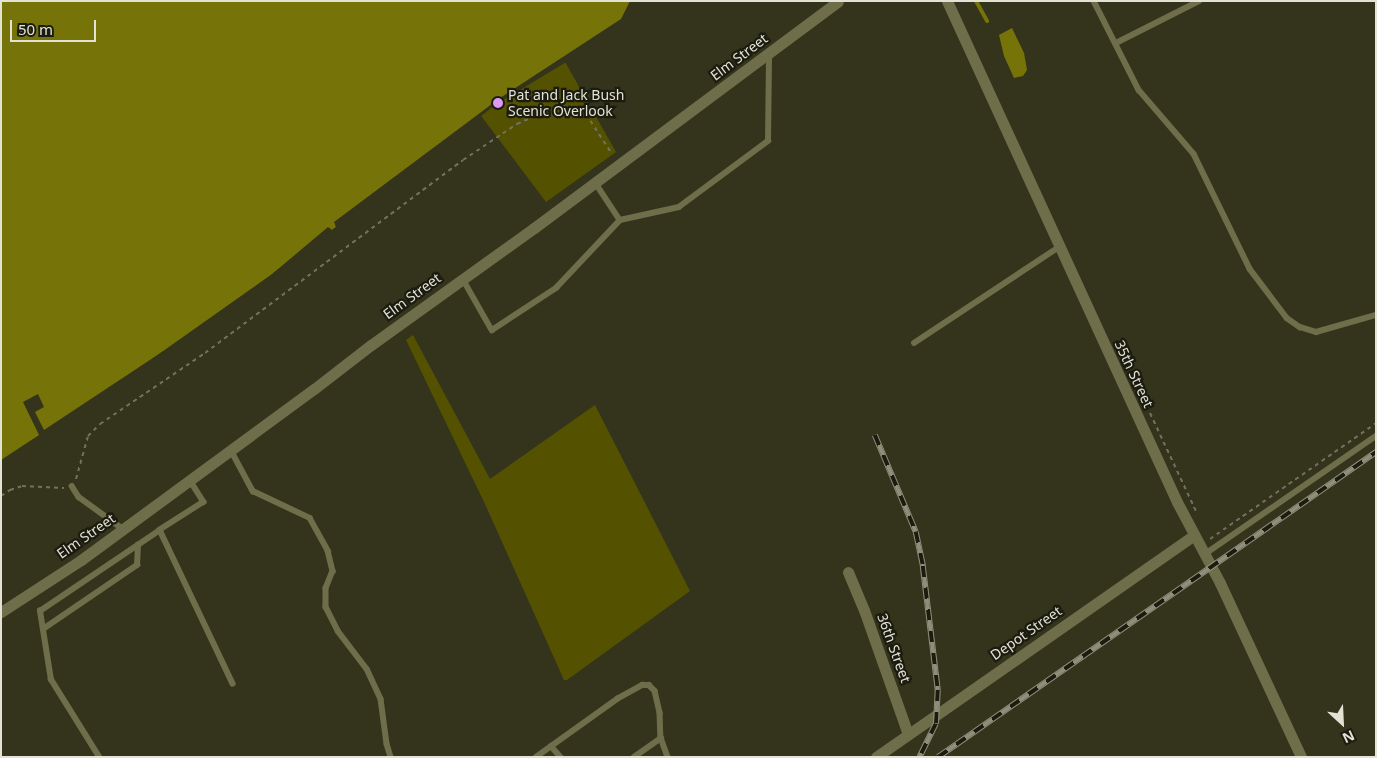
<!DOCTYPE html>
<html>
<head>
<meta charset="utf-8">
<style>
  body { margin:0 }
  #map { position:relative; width:1377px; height:758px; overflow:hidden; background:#34341c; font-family:"Noto Sans",sans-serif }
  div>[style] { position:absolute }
  .green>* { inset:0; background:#545201 }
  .water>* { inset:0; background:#767409 }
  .pier>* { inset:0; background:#34341c }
  .stream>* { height:4px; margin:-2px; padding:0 2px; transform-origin:2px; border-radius:2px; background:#767409 }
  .path>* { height:2px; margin-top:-1px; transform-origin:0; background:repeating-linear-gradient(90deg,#71725d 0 4px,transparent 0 8px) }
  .lane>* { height:5.5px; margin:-2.75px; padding:0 2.75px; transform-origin:2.75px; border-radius:2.75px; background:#6e6e4b }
  .street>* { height:11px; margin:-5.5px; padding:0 5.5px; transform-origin:5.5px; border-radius:5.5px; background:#6e6e4b }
  .rail>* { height:5.5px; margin-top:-2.75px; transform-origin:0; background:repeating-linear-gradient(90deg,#1b1b10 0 11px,#8e8f7b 0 22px); box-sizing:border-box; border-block:1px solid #8e8f7b }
  .dots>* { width:14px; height:14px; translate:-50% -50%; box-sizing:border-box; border:2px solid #1b1b10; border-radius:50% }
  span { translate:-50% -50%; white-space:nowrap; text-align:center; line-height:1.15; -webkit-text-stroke:4.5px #1b1b10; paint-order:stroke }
  .street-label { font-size:14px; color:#e2e3d4 }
  .poi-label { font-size:14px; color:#e2e3d4 }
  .left { translate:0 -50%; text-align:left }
  .frame { position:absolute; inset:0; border:2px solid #e2e3d4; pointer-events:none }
  .north { position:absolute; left:1317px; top:698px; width:50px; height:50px; -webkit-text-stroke:4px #1b1b10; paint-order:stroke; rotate:155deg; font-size:14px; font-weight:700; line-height:20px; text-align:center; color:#e2e3d4 }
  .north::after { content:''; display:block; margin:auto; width:18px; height:22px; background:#e2e3d4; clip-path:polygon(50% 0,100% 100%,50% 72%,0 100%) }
  .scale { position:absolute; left:10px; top:20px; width:86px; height:22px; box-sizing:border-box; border:2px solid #e2e3d4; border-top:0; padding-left:6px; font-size:15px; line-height:18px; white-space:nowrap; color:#e2e3d4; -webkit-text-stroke:4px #1b1b10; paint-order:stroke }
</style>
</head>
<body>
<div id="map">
  <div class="green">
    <i style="clip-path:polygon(564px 60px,616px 152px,546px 202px,479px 113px,503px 96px)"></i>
    <i style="clip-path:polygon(413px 335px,490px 479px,595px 405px,690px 591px,567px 680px,564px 680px,485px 504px,406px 340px)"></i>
  </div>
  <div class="water">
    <i style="clip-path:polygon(1px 1px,635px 1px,631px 15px,493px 103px,429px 155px,335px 223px,336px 227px,332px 230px,329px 228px,271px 275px,125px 378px,1px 477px)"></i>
    <i style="clip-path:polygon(1012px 28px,1024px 53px,1027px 70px,1023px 76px,1014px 78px,1004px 56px,999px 35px)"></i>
  </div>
  <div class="pier">
    <i style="clip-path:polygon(630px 1px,635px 1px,633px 17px,596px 44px,495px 105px,430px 157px,338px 224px,338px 229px,333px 232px,329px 231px,272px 278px,126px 380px,75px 420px,63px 436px,52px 467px,45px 473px,1px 479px,1px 460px,39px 435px,23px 402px,38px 394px,44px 407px,35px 412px,44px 430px,168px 348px,271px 275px,328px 227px,332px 230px,336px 227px,334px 222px,500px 98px,621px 19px)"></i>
  </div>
  <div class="stream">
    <i style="left:976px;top:1px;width:23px;rotate:61deg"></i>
  </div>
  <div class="path">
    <i style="left:1150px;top:413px;width:108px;rotate:64.9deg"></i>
    <i style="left:76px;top:479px;width:45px;rotate:-74.4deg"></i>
    <i style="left:88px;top:436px;width:17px;rotate:-45deg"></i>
    <i style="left:100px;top:424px;width:127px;rotate:-34.1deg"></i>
    <i style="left:205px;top:353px;width:322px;rotate:-36.8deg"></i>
    <i style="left:463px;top:160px;width:65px;rotate:-33.7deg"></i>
    <i style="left:517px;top:124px;width:42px;rotate:-24.1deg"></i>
    <i style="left:555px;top:107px;width:17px;rotate:-3deg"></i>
    <i style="left:572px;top:106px;width:16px;rotate:30deg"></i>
    <i style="left:586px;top:114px;width:48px;rotate:57deg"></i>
    <i style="left:1px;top:496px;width:11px;rotate:-34deg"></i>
    <i style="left:10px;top:490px;width:13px;rotate:-18deg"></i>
    <i style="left:22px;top:486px;width:42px;rotate:2.7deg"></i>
    <i style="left:1210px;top:539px;width:203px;rotate:-34.9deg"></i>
  </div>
  <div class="lane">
    <i style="left:1094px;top:1px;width:100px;rotate:63.2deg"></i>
    <i style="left:1139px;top:90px;width:84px;rotate:49.3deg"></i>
    <i style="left:1194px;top:154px;width:128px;rotate:64deg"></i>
    <i style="left:1250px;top:269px;width:61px;rotate:52.9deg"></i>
    <i style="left:1287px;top:318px;width:16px;rotate:35deg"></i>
    <i style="left:1300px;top:327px;width:17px;rotate:17deg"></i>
    <i style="left:1316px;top:332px;width:62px;rotate:-15.8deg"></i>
    <i style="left:1116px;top:43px;width:93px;rotate:-26.8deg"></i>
    <i style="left:595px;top:182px;width:45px;rotate:56.7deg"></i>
    <i style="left:463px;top:279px;width:59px;rotate:60.4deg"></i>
    <i style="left:492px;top:330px;width:77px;rotate:-33.3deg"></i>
    <i style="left:556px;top:288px;width:93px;rotate:-46.7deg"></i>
    <i style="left:620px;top:220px;width:60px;rotate:-12.4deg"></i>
    <i style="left:679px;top:207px;width:111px;rotate:-36.6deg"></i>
    <i style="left:768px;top:141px;width:88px;rotate:-89.3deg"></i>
    <i style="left:914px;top:343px;width:174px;rotate:-33.5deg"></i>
    <i style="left:231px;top:450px;width:47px;rotate:61.8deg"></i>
    <i style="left:253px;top:491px;width:63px;rotate:25.3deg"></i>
    <i style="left:310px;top:518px;width:38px;rotate:61deg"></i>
    <i style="left:328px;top:551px;width:21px;rotate:76deg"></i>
    <i style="left:333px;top:571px;width:18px;rotate:112deg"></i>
    <i style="left:326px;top:588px;width:19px;rotate:90deg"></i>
    <i style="left:326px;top:607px;width:27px;rotate:63deg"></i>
    <i style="left:338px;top:631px;width:48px;rotate:52.7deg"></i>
    <i style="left:367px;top:669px;width:33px;rotate:65deg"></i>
    <i style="left:381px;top:699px;width:45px;rotate:82.4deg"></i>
    <i style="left:387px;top:744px;width:14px;rotate:73deg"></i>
    <i style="left:190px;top:480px;width:26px;rotate:58deg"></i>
    <i style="left:204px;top:502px;width:52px;rotate:147.5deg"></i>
    <i style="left:160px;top:530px;width:170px;rotate:64.6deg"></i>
    <i style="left:72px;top:486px;width:13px;rotate:58deg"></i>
    <i style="left:79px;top:497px;width:54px;rotate:36deg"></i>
    <i style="left:1205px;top:554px;width:208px;rotate:-34.6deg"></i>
    <i style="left:43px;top:629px;width:114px;rotate:-34.2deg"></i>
    <i style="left:137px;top:565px;width:20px;rotate:-87deg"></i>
    <i style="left:551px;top:746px;width:15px;rotate:48deg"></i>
    <i style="left:99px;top:757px;width:91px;rotate:-121.9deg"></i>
    <i style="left:51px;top:680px;width:70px;rotate:-99.1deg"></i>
    <i style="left:40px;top:611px;width:145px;rotate:-34deg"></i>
    <i style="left:536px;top:757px;width:100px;rotate:-35.6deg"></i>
    <i style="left:617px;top:699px;width:29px;rotate:-29deg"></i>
    <i style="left:642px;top:685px;width:7px"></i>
    <i style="left:649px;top:685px;width:8px;rotate:45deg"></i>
    <i style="left:655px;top:691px;width:23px;rotate:77deg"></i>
    <i style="left:660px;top:713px;width:25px;rotate:88deg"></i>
    <i style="left:661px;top:738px;width:20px;rotate:70deg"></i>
    <i style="left:634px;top:757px;width:33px;rotate:-35deg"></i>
  </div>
  <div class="street">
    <i style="left:947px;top:1px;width:551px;rotate:65.34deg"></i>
    <i style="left:1177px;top:502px;width:92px;rotate:62deg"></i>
    <i style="left:1220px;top:583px;width:192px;rotate:65deg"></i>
    <i style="left:848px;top:572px;width:41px;rotate:67.2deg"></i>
    <i style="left:864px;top:610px;width:132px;rotate:70.5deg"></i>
    <i style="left:1px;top:612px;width:95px;rotate:-33deg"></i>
    <i style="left:81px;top:560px;width:289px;rotate:-36.3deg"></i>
    <i style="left:314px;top:389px;width:72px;rotate:-37.7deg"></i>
    <i style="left:371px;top:345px;width:201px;rotate:-35.7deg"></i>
    <i style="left:534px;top:228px;width:379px;rotate:-36.7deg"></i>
    <i style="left:876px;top:757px;width:388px;rotate:-34.9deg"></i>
  </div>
  <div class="rail">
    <i style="left:875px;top:435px;width:105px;rotate:67.1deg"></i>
    <i style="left:916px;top:532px;width:35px;rotate:78deg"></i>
    <i style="left:923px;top:566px;width:125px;rotate:83.1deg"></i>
    <i style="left:938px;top:690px;width:34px;rotate:93deg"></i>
    <i style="left:936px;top:724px;width:37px;rotate:116deg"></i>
    <i style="left:938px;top:757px;width:534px;rotate:-34.85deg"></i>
  </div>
  <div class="dots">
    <i style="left:498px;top:103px;background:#de98f2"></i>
  </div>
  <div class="street-label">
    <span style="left:739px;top:57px;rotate:-37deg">Elm Street</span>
    <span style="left:412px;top:296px;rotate:-36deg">Elm Street</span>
    <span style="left:1134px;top:374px;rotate:65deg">35th Street</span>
    <span style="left:86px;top:536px;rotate:-35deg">Elm Street</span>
    <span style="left:1026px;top:633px;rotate:-35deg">Depot Street</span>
    <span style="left:894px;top:648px;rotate:70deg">36th Street</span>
  </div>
  <div class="poi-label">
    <span class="left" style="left:508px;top:103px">Pat and Jack Bush<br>Scenic Overlook</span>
  </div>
  <div class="frame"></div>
  <div class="north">N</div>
  <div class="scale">50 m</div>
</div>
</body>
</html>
